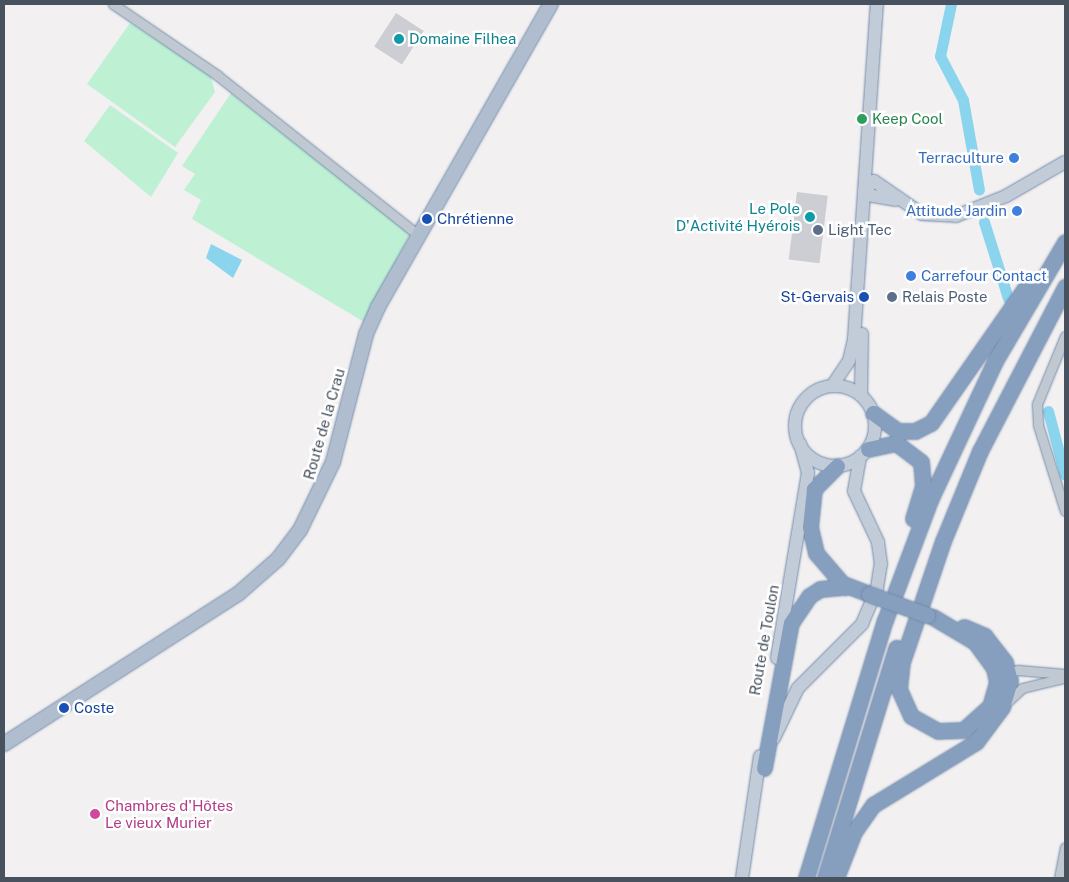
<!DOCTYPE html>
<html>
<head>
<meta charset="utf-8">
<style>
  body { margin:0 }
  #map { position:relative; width:1069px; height:882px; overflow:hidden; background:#f2f0f0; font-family:"Public Sans",sans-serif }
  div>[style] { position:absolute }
  .green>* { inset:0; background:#bef0d4 }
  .water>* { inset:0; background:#8ad4ee }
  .canal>* { height:11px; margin:-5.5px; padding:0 5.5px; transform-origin:5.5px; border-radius:5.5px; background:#8ad4ee }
  .building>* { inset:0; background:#ccced4; transform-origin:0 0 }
  .roads { filter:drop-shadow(0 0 1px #728aab) drop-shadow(0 0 1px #728aab) }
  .street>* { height:9px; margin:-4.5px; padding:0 4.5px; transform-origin:4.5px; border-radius:4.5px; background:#c0c9d2 }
  .secondary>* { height:12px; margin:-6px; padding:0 6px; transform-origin:6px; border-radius:6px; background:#c2ccd9 }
  .secondary>.ring { margin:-6px; padding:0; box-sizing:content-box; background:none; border:12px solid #c2ccd9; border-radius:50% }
  .primary>* { height:14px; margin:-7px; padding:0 7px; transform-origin:7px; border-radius:7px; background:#afbdcf }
  .highway>* { height:15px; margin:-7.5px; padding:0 7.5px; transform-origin:7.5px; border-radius:7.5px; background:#879fbf }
  .bridges { filter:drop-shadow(0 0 1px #728aab) drop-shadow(0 0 1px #728aab) }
  .highway-bridge>* { height:15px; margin:-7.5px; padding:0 7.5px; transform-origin:7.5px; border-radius:7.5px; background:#879fbf }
  .dots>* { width:14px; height:14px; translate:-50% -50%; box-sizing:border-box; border:2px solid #fff; border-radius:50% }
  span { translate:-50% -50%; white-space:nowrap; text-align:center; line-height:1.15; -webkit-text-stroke:5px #fff; paint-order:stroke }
  .culture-label { font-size:15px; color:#0d838f }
  .left { translate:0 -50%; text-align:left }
  .right { translate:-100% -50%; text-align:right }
  .leisure-label { font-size:15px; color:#27864d }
  .shop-label { font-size:15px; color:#366cbe }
  .transit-label { font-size:15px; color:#164399 }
  .service-label { font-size:15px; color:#4e5e75 }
  .street-label { font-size:15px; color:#47525e }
  .hotel-label { font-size:15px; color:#b23c85 }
  .frame { position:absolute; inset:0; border:5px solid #47525e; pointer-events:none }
</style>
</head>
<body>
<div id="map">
  <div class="green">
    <i style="clip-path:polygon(130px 23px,210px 73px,215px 92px,175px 147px,87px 84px)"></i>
    <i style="clip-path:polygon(231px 93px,410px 234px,364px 322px,192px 219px,201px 200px,184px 190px,195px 174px,182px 166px)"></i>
    <i style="clip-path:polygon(110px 105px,178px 153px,151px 197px,84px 141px)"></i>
  </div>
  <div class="water">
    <i style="clip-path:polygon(211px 244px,242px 260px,233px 278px,206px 258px)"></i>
  </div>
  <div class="canal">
    <i style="left:951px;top:4px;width:53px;rotate:101.9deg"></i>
    <i style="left:940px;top:56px;width:50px;rotate:62.4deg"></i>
    <i style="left:963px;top:100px;width:91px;rotate:79.9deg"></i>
    <i style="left:984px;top:222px;width:80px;rotate:72.5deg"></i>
    <i style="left:1048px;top:411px;width:66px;rotate:75.1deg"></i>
  </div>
  <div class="building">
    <i style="left:396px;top:13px;width:33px;height:40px;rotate:33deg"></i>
    <i style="left:797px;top:192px;width:31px;height:68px;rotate:7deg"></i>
  </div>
  <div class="roads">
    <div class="street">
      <i style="left:113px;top:4px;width:126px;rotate:34.3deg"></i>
      <i style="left:217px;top:75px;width:257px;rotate:38.5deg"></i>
      <i style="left:1065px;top:336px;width:74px;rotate:112.4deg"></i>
      <i style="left:1037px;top:404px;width:21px;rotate:87deg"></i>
      <i style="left:1038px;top:425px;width:90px;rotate:72.6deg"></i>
      <i style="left:1004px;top:674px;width:15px;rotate:-16deg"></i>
      <i style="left:1018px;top:670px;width:47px;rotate:4.9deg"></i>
      <i style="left:1004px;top:705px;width:25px;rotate:-43deg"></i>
      <i style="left:1022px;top:688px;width:42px;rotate:-13.7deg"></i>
      <i style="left:1059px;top:878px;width:31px;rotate:-79deg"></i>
    </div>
    <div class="secondary">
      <i style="left:866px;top:181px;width:14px;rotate:82deg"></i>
      <i style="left:868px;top:195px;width:28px;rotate:10deg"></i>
      <i style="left:864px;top:191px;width:14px;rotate:-45deg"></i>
      <i style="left:874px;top:181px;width:58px;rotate:34.5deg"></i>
      <i style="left:922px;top:214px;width:34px;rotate:3deg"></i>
      <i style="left:956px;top:216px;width:54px;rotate:-21.8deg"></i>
      <i style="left:1006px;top:196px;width:68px;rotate:-30deg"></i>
      <i style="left:832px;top:386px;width:30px;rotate:-56deg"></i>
      <i style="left:849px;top:361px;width:23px;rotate:-77deg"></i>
      <i style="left:854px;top:339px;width:336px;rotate:-86.1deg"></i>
      <i class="ring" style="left:795px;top:386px;width:68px;height:68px"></i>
      <i style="left:861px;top:395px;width:61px;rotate:-89.1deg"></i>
      <i style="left:777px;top:658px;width:188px;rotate:-80.5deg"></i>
      <i style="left:808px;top:473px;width:30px;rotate:-105deg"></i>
      <i style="left:774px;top:738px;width:55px;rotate:-64.4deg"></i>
      <i style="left:798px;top:688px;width:91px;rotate:-45deg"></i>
      <i style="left:862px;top:624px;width:39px;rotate:-67deg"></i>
      <i style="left:877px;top:588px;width:24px;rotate:-81deg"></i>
      <i style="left:881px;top:564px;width:22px;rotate:-98deg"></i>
      <i style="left:878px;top:542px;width:56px;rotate:-115.2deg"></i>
      <i style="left:854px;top:491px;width:35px;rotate:-80deg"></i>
      <i style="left:742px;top:878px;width:123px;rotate:-81.6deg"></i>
    </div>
    <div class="primary">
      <i style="left:4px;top:744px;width:278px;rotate:-32.7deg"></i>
      <i style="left:238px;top:594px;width:53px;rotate:-41.2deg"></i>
      <i style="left:278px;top:559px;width:36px;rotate:-53deg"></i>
      <i style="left:300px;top:530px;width:76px;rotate:-64.1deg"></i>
      <i style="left:333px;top:462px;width:132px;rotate:-75.5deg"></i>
      <i style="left:366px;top:334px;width:30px;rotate:-66deg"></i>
      <i style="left:378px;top:307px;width:349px;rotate:-60.3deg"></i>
    </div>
    <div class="highway">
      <i style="left:873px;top:413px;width:31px;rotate:36deg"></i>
      <i style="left:898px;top:431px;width:17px"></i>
      <i style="left:915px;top:431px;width:18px;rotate:-27deg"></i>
      <i style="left:931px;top:423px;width:169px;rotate:-55.1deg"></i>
      <i style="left:868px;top:449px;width:29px;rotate:-12deg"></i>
      <i style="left:896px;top:443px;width:31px;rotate:37deg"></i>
      <i style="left:921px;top:462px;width:24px;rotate:85deg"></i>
      <i style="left:923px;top:486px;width:34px;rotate:107deg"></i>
      <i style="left:837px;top:466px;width:33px;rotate:135deg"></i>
      <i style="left:814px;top:489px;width:38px;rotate:96deg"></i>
      <i style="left:810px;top:527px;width:27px;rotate:77deg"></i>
      <i style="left:816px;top:553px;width:45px;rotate:49.5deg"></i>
      <i style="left:838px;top:582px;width:33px;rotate:21deg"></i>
      <i style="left:933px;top:617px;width:49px;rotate:30.8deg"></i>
      <i style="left:975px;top:642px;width:32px;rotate:54deg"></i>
      <i style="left:994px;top:668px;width:14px;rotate:78deg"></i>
      <i style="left:997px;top:682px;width:25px;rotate:106deg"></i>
      <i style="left:990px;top:706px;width:36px;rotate:138deg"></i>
      <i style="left:963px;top:730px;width:25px;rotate:178deg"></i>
      <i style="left:938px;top:731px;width:31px;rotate:-151deg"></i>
      <i style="left:911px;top:716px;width:30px;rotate:-114deg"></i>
      <i style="left:899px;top:689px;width:27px;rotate:-84deg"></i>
      <i style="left:902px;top:662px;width:128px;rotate:-71.3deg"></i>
      <i style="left:943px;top:541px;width:97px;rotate:-67.7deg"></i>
      <i style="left:980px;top:451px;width:185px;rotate:-62.6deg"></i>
      <i style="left:764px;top:768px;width:147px;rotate:-79.5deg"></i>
      <i style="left:791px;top:623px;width:32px;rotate:-56deg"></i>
      <i style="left:809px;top:596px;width:13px;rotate:-32deg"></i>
      <i style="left:820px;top:589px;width:25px;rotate:-5deg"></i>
      <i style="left:806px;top:878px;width:270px;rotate:-73deg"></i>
      <i style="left:885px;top:620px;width:128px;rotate:-69.4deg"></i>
      <i style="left:930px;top:500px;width:153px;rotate:-64.9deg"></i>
      <i style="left:995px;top:361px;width:138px;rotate:-59.5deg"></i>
      <i style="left:825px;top:878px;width:241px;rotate:-72.8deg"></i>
      <i style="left:836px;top:878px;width:49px;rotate:-68.6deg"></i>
      <i style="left:854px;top:832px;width:33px;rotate:-55deg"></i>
      <i style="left:873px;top:805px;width:121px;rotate:-31.5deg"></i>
      <i style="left:976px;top:742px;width:44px;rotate:-53.4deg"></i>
      <i style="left:1002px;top:707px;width:27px;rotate:-73deg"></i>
      <i style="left:1010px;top:681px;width:20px;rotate:-105deg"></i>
      <i style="left:1005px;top:662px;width:33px;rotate:-128deg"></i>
      <i style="left:985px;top:636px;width:23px;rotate:-157deg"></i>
    </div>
  </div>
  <div class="bridges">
    <div class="highway-bridge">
      <i style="left:869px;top:594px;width:62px;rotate:19.9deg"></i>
    </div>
  </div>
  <div class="dots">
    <i style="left:399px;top:39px;background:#0f9aa8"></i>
    <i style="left:862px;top:119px;background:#2e9e5b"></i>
    <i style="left:1014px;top:158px;background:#3f7fe0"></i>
    <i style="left:1017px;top:211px;background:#3f7fe0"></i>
    <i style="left:810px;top:217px;background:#0f9aa8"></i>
    <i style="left:427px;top:219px;background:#1a4fb4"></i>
    <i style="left:818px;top:230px;background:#5c6f8a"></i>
    <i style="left:911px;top:276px;background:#3f7fe0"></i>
    <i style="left:864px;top:297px;background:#1a4fb4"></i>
    <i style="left:892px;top:297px;background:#5c6f8a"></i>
    <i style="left:64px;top:708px;background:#1a4fb4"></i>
    <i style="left:95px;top:814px;background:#d1479c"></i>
  </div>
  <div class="culture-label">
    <span class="left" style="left:409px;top:39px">Domaine Filhea</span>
    <span class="right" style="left:800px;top:217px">Le Pole<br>D'Activité Hyérois</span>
  </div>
  <div class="leisure-label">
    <span class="left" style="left:872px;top:119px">Keep Cool</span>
  </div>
  <div class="shop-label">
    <span class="right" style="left:1004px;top:158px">Terraculture</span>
    <span class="right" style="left:1007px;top:211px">Attitude Jardin</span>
    <span class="left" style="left:921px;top:276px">Carrefour Contact</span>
  </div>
  <div class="transit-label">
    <span class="left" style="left:437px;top:219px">Chrétienne</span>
    <span class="right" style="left:854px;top:297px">St-Gervais</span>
    <span class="left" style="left:74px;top:708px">Coste</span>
  </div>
  <div class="service-label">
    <span class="left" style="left:828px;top:230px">Light Tec</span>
    <span class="left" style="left:902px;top:297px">Relais Poste</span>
  </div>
  <div class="street-label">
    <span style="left:324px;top:424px;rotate:-74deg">Route de la Crau</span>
    <span style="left:764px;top:640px;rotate:-80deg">Route de Toulon</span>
  </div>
  <div class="hotel-label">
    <span class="left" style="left:105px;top:814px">Chambres d'Hôtes<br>Le vieux Murier</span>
  </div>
  <div class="frame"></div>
</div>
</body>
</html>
